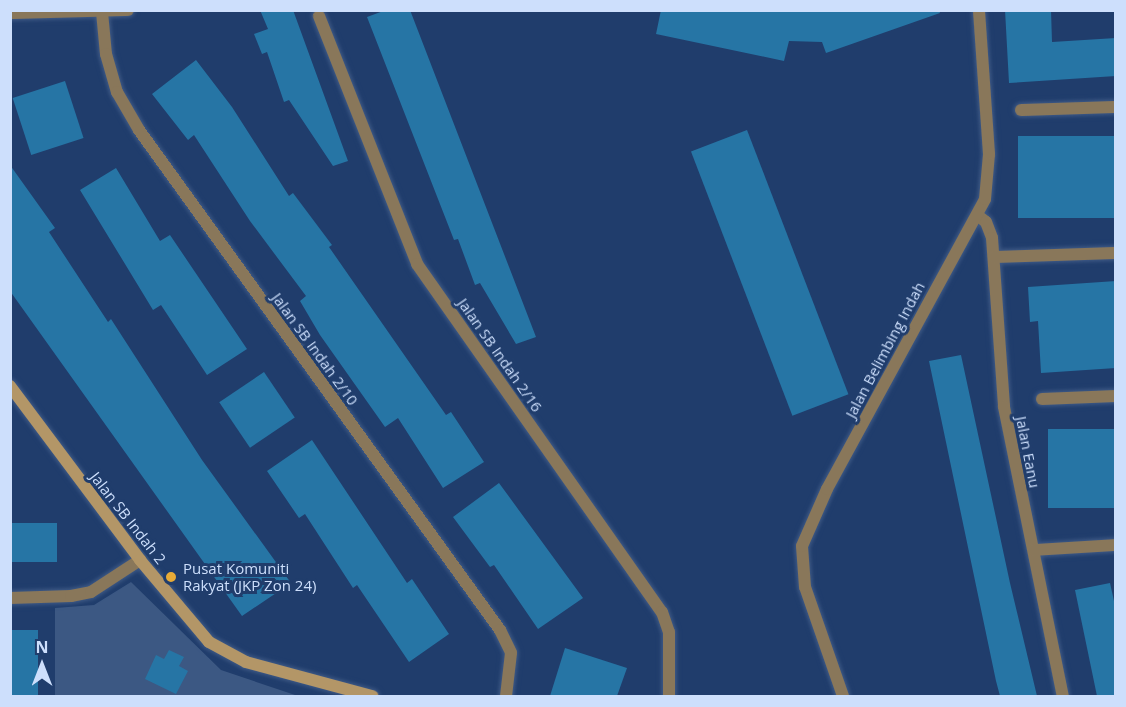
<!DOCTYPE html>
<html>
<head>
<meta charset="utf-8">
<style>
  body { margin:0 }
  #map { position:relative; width:1126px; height:707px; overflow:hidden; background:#203d6c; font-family:"Open Sans",sans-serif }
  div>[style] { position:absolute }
  .green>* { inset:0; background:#3c5883 }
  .building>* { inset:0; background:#2675a5; transform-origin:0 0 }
  .roads { filter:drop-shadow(0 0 2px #3f5a86) drop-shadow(0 0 2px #3f5a86) }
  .street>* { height:12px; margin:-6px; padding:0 6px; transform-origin:6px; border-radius:6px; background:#89775a }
  .secondary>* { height:12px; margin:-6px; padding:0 6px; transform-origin:6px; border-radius:6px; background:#b39667 }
  .dots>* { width:16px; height:16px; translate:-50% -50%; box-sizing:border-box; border:3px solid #203d6c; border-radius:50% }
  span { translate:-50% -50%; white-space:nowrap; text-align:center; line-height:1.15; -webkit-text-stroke:6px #203d6c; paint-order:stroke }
  .street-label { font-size:15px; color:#cddffc }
  .poi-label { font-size:15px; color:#cddffc }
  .left { translate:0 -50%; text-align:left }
  .frame { position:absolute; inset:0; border:12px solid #cddffc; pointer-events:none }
  .north { position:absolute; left:12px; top:635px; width:60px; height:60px; -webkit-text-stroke:4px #203d6c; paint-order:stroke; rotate:0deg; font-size:16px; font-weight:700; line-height:24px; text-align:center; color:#cddffc }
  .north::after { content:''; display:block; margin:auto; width:21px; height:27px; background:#cddffc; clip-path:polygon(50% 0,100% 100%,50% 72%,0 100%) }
</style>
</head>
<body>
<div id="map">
  <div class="green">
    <i style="clip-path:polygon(131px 582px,221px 670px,298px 696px,55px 696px,55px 608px,94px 605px)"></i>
  </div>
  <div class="building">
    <i style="clip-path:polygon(260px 10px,293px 10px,348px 161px,333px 166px,289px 100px,284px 102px,267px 52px,262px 54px,254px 34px,268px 29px)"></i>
    <i style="clip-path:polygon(386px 10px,410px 10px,536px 337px,516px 344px,480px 283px,475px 285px,458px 239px,454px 240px,367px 17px)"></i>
    <i style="clip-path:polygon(661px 10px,939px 10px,940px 13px,826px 53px,822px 42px,789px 41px,784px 61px,656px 34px)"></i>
    <i style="clip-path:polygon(1005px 10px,1051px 10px,1052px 42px,1116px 38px,1116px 76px,1009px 83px)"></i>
    <i style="clip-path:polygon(196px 60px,232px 107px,289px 196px,293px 193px,332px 245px,329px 247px,446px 415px,451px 412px,484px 462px,443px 488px,398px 418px,385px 427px,320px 335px,300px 301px,306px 296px,250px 221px,194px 135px,188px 140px,152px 94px)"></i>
    <i style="left:65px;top:81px;width:60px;height:55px;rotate:72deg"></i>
    <i style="left:747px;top:130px;width:283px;height:60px;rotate:69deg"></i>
    <i style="left:1116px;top:136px;width:82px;height:98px;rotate:90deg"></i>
    <i style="clip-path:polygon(10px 165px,55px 228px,49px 232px,108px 322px,111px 319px,202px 460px,291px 583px,242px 616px,10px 291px)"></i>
    <i style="clip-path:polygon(116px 168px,160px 241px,170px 235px,247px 349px,207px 375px,161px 305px,153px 310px,80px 190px)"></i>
    <i style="clip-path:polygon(1116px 281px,1116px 368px,1041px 373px,1038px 321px,1030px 322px,1028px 287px)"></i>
    <i style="clip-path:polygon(961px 355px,1010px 583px,1037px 696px,1000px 696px,996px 681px,929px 361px)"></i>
    <i style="left:264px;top:372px;width:55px;height:54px;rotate:56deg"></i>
    <i style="left:1116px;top:429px;width:79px;height:68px;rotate:90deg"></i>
    <i style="clip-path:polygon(312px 440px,407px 583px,412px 579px,449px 634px,409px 662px,357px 585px,353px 588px,305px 514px,299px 518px,267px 471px)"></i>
    <i style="clip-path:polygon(499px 483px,583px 598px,538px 629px,494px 565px,490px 567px,453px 517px)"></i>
    <i style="left:10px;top:523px;width:47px;height:39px"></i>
    <i style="clip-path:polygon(1110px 583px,1116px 610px,1116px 696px,1097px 696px,1075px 590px)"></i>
    <i style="left:10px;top:630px;width:28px;height:66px"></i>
    <i style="clip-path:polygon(565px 648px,627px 668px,617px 696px,550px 696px)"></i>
    <i style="clip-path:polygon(169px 650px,184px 657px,179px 666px,188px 671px,176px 694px,145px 679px,156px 655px,164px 659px)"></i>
  </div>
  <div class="roads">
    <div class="street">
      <i style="left:102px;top:12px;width:42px;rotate:84.6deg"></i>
      <i style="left:106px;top:54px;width:40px;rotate:74deg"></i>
      <i style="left:117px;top:92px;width:44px;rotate:59.9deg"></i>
      <i style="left:139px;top:130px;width:617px;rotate:54.17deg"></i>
      <i style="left:500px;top:630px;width:25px;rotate:64deg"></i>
      <i style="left:511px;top:653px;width:43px;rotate:96.6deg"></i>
      <i style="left:10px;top:13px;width:118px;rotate:-1.5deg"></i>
      <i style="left:319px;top:16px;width:267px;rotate:68.4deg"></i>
      <i style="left:417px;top:264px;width:426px;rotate:54.9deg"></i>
      <i style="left:662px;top:612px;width:21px;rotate:71deg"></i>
      <i style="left:669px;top:632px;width:64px;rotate:90deg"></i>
      <i style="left:1021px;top:110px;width:95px;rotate:-1.8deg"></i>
      <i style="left:977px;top:215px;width:11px;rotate:38deg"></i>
      <i style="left:986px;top:222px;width:17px;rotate:69deg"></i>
      <i style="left:992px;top:238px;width:169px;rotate:85.9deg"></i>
      <i style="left:1004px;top:407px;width:295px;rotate:78.5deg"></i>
      <i style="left:994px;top:257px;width:122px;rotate:-1.9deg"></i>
      <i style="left:1042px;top:399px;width:74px;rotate:-2.3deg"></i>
      <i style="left:1034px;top:550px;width:82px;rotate:-3.5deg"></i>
      <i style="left:10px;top:598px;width:61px;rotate:-1.9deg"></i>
      <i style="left:71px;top:596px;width:20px;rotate:-11deg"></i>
      <i style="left:91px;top:592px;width:59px;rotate:-33.1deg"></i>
      <i style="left:843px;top:696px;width:115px;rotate:-109.2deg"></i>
      <i style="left:805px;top:587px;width:41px;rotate:-94.2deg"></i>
      <i style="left:802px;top:546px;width:62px;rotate:-66.3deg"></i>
      <i style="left:827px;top:489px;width:330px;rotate:-61.4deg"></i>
      <i style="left:985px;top:199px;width:45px;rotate:-84.9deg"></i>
      <i style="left:989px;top:154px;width:144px;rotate:-94deg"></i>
    </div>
    <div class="secondary">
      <i style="left:10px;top:386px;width:217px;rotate:53.2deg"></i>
      <i style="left:140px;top:560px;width:107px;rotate:49.9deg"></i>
      <i style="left:209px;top:642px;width:42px;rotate:28.4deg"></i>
      <i style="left:246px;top:662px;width:131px;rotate:15.1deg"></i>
    </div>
  </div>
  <div class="dots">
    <i style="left:171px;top:577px;background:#e8ab37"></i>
  </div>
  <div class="street-label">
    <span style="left:315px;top:349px;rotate:54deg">Jalan SB Indah 2/10</span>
    <span style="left:885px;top:350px;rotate:-62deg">Jalan Belimbing Indah</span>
    <span style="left:500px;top:355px;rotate:55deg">Jalan SB Indah 2/16</span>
    <span style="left:1028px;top:452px;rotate:79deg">Jalan Eanu</span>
    <span style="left:128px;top:518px;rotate:52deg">Jalan SB Indah 2</span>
  </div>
  <div class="poi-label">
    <span class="left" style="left:183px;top:577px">Pusat Komuniti<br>Rakyat (JKP Zon 24)</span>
  </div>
  <div class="frame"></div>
  <div class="north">N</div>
</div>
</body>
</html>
